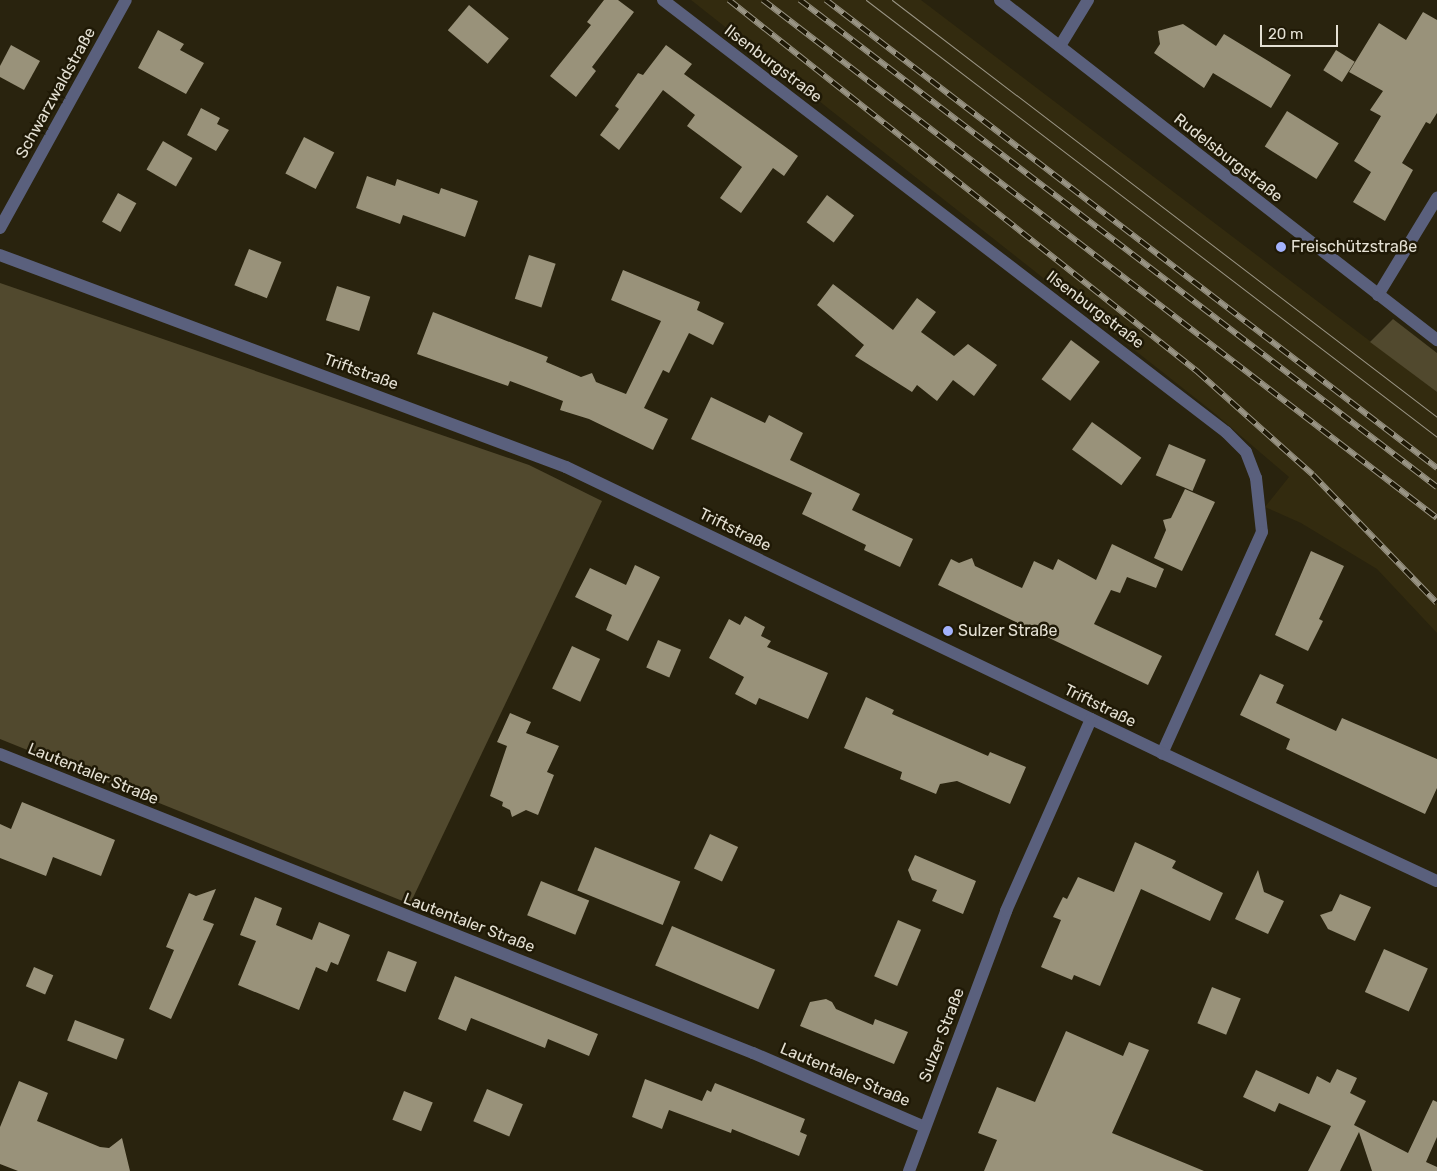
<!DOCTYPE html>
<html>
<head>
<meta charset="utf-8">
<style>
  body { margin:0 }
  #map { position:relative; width:1437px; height:1171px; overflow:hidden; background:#29230e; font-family:Rubik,sans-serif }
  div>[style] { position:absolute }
  .built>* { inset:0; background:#332b0f }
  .green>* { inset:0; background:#51492e }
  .building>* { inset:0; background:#99927a; transform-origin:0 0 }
  .minor>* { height:12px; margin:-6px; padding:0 6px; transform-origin:6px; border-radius:6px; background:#5a607d }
  .tram>* { height:1px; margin:-0.5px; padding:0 0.5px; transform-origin:0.5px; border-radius:0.5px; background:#999484 }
  .rail>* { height:5.5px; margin-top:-2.75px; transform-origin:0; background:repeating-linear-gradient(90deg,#1f1906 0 11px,#999484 0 22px); box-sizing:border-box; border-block:1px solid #999484 }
  .dots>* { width:14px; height:14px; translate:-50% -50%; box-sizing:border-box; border:2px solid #1f1906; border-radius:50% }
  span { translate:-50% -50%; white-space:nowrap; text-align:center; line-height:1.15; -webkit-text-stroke:5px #1f1906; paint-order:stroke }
  .street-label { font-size:16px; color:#e4e0d3 }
  .poi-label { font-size:16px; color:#e4e0d3 }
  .left { translate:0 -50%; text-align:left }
  .scale { position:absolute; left:1260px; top:25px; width:78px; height:22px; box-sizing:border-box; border:2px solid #e4e0d3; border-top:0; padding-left:6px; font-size:15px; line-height:18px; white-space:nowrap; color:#e4e0d3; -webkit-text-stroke:4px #1f1906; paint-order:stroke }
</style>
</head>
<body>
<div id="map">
  <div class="built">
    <i style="clip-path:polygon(691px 0,921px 0,1437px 392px,1437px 633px,1377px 569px,1301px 523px,1265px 507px,1289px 477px,1213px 412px)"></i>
  </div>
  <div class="green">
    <i style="clip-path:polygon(0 283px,529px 465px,602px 501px,410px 904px,0 739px)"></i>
    <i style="clip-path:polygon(1393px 319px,1437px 353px,1437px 392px,1370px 342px)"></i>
  </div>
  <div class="building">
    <i style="clip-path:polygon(604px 0,618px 0,634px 12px,592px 67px,596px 71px,576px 97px,550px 76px,591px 25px,587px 22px)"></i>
    <i style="left:469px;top:5px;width:52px;height:33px;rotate:40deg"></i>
    <i style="clip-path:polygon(1423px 12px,1437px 20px,1437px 113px,1430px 124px,1426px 122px,1402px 163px,1413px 170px,1385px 221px,1353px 202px,1371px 172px,1354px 161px,1381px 116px,1370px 110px,1383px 91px,1349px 72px,1379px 23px,1406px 40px)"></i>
    <i style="clip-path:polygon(1183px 24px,1216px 46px,1224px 34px,1291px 75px,1271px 108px,1213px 73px,1204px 88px,1154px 53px,1160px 44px,1158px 31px)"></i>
    <i style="clip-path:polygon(158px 30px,184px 44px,180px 50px,204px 63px,186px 94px,138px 68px)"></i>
    <i style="clip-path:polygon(11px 45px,40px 61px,24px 90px,0 77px,0 66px)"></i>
    <i style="clip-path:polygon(666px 45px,692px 64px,684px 74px,798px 156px,784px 176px,773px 168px,741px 213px,720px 198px,742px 167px,687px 126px,695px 115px,663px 90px,619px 150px,600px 135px,619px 109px,615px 106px,638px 73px,643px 75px)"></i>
    <i style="left:1336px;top:50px;width:22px;height:24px;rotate:32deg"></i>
    <i style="clip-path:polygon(201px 108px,220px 118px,217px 124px,229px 130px,216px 151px,187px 135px)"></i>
    <i style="left:1287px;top:111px;width:61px;height:42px;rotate:32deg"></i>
    <i style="left:304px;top:137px;width:34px;height:41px;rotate:27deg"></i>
    <i style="left:163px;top:141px;width:34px;height:33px;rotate:30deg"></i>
    <i style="clip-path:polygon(367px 176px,395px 186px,397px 179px,439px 194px,441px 188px,478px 201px,465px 237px,403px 215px,400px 224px,356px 208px)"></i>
    <i style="left:118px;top:193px;width:21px;height:33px;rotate:29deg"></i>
    <i style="left:827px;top:195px;width:34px;height:34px;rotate:37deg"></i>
    <i style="left:249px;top:249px;width:35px;height:39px;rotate:22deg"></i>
    <i style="left:529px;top:255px;width:28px;height:46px;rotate:18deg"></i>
    <i style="clip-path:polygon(623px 270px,700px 302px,697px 310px,724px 323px,713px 345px,689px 333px,669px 373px,663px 370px,644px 408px,668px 419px,653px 450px,589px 419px,560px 410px,563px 401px,510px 381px,508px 386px,417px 354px,433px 312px,548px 357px,546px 362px,581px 377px,592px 373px,596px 382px,626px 394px,661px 321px,611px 300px)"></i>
    <i style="clip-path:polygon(833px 284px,893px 330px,917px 298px,936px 312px,921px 332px,954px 356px,968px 344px,997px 365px,974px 396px,953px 380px,937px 401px,917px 385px,912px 392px,855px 356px,864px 345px,817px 305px)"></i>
    <i style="left:337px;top:286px;width:35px;height:36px;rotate:18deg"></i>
    <i style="left:1071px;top:340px;width:36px;height:49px;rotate:37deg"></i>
    <i style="clip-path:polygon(711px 397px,765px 423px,769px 415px,803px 433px,790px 460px,860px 494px,852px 510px,913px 539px,900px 567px,864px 550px,866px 545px,802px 514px,812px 493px,691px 439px)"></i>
    <i style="left:1092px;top:422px;width:61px;height:34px;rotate:36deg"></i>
    <i style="left:1169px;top:444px;width:40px;height:34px;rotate:23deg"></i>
    <i style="clip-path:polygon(1185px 489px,1215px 502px,1182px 571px,1154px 558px,1166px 530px,1163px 520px,1171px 518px)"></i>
    <i style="clip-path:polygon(1112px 544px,1164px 569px,1156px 588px,1127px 577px,1120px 593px,1111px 590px,1094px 624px,1162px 656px,1148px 685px,938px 585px,951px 559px,959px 563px,972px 558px,975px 566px,1022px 588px,1034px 561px,1053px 570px,1058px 559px,1096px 580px)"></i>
    <i style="clip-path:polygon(1311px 551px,1344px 566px,1319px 619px,1323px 621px,1308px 651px,1275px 635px)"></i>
    <i style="clip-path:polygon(635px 565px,660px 577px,628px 641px,606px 630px,612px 615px,575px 597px,590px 568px,626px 585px)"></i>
    <i style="clip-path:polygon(745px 616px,765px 627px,761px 636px,771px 641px,767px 647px,828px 673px,808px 719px,759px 698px,756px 705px,735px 694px,744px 677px,709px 658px,729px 619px,740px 625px)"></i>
    <i style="left:658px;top:640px;width:25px;height:30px;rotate:23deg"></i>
    <i style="left:572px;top:646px;width:31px;height:47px;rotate:25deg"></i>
    <i style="clip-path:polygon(1260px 674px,1284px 685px,1276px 703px,1336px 731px,1342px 718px,1437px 759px,1437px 788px,1425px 814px,1286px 749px,1290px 739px,1240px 715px)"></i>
    <i style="clip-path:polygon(866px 697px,894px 710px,892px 714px,988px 756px,990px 752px,1026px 767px,1010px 804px,957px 781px,940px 784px,936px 794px,900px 779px,902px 772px,844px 748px)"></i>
    <i style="clip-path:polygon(510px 713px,531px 722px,526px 733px,559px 746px,547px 772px,554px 775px,538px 815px,526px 810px,512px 817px,510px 810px,502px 806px,503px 802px,490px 796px,507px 746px,497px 742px)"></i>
    <i style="clip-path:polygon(22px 802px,115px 840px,101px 876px,53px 857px,46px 876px,0 858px,0 824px,11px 829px)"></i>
    <i style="left:710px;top:834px;width:31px;height:38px;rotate:25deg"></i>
    <i style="clip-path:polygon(1135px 842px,1176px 861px,1172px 868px,1223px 893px,1210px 921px,1141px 889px,1100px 986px,1074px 975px,1072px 980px,1041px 967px,1061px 920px,1053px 917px,1063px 897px,1067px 899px,1078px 877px,1114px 892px)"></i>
    <i style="left:595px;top:847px;width:92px;height:47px;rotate:22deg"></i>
    <i style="clip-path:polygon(915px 855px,976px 881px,963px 914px,932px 901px,937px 890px,912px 880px,908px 870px)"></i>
    <i style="clip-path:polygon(1258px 870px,1264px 892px,1284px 901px,1268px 934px,1235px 919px)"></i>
    <i style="left:541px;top:881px;width:52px;height:37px;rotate:22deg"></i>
    <i style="clip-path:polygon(216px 889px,203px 920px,214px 924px,171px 1019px,149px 1009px,174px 950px,166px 947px,189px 893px,196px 896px)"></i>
    <i style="clip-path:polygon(1340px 894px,1371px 907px,1355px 941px,1328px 929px,1320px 915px,1332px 911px)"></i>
    <i style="clip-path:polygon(255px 897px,282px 908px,276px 925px,312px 940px,319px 922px,350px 935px,338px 965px,331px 962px,327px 972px,316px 967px,299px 1010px,238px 985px,256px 941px,240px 935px)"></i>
    <i style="left:898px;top:920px;width:25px;height:61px;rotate:23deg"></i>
    <i style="left:672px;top:926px;width:112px;height:43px;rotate:23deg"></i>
    <i style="left:1384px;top:949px;width:48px;height:47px;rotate:24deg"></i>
    <i style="left:388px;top:951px;width:31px;height:32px;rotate:21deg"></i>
    <i style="left:34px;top:967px;width:21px;height:21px;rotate:23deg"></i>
    <i style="clip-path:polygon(455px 976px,598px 1034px,589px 1056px,548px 1039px,545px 1048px,471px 1018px,466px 1031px,438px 1019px)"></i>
    <i style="left:1212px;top:987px;width:31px;height:39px;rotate:22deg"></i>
    <i style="clip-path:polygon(826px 999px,832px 1002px,836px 1009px,873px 1025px,875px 1019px,908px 1032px,894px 1064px,800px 1026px,810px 1002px)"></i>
    <i style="left:75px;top:1020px;width:53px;height:22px;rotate:21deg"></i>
    <i style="clip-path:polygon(1066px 1031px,1123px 1056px,1129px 1042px,1149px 1050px,1112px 1133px,1204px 1171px,984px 1171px,997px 1140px,978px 1133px,997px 1087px,1035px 1102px)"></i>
    <i style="clip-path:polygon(1337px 1069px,1357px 1078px,1350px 1093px,1366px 1101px,1354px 1125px,1408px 1153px,1433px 1100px,1437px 1102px,1437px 1137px,1426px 1162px,1437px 1167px,1437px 1171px,1372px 1171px,1359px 1132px,1340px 1171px,1308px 1171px,1331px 1126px,1279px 1103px,1275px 1112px,1243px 1097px,1256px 1070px,1309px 1094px,1317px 1076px,1330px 1083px)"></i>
    <i style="clip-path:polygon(645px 1079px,702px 1101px,707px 1090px,711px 1092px,715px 1083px,805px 1119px,800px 1132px,807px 1135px,799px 1156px,732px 1129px,731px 1133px,669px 1110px,662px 1129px,632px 1117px)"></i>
    <i style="clip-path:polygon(19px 1081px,48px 1093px,37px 1121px,100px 1147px,109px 1148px,122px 1138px,130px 1171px,18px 1171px,0 1164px,0 1127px)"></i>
    <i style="left:487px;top:1089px;width:39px;height:35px;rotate:23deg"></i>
    <i style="left:404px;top:1091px;width:31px;height:31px;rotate:22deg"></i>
  </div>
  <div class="minor">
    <i style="left:663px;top:0;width:710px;rotate:37.5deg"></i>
    <i style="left:1226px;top:432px;width:28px;rotate:45deg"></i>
    <i style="left:1246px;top:452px;width:28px;rotate:69deg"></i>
    <i style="left:1256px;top:478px;width:54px;rotate:83.7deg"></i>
    <i style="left:1262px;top:532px;width:243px;rotate:114.3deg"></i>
    <i style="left:1000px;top:0;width:554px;rotate:37.88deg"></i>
    <i style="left:1060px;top:46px;width:54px;rotate:-58.7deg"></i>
    <i style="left:0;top:228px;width:260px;rotate:-61.1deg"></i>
    <i style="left:0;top:255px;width:604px;rotate:20.53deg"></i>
    <i style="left:566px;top:467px;width:661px;rotate:25.63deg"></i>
    <i style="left:1162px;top:753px;width:303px;rotate:25deg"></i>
    <i style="left:1378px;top:295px;width:114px;rotate:-58.7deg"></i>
    <i style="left:0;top:754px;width:810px;rotate:21.66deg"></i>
    <i style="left:753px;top:1053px;width:187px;rotate:23.3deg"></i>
    <i style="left:909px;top:1171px;width:278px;rotate:-69.5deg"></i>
    <i style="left:1006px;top:911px;width:210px;rotate:-66.1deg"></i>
  </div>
  <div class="tram">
    <i style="left:866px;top:0;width:719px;rotate:37.43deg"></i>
    <i style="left:892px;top:0;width:686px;rotate:37.42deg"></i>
  </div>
  <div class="rail">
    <i style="left:729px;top:0;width:599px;rotate:38.42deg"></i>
    <i style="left:1198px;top:372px;width:154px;rotate:41.8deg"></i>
    <i style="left:1313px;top:475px;width:178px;rotate:45.9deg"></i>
    <i style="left:763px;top:0;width:850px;rotate:37.54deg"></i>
    <i style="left:800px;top:0;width:802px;rotate:37.4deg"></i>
    <i style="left:826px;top:0;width:770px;rotate:37.45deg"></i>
  </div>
  <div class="dots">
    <i style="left:1281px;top:247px;background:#a3b2fc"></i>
    <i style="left:948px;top:631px;background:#a3b2fc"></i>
  </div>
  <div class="street-label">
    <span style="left:773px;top:64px;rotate:37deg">Ilsenburgstraße</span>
    <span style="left:56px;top:93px;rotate:-61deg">Schwarzwaldstraße</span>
    <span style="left:1228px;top:158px;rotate:38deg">Rudelsburgstraße</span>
    <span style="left:1095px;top:310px;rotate:37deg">Ilsenburgstraße</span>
    <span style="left:361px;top:372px;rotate:20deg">Triftstraße</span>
    <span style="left:735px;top:530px;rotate:26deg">Triftstraße</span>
    <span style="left:1100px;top:706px;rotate:26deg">Triftstraße</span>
    <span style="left:93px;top:774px;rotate:22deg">Lautentaler Straße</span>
    <span style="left:469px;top:923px;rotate:21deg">Lautentaler Straße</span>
    <span style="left:942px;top:1035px;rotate:-69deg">Sulzer Straße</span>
    <span style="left:845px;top:1075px;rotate:23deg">Lautentaler Straße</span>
  </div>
  <div class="poi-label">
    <span class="left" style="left:1291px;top:247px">Freischützstraße</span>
    <span class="left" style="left:958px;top:631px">Sulzer Straße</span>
  </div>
  <div class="scale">20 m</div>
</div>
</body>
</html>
